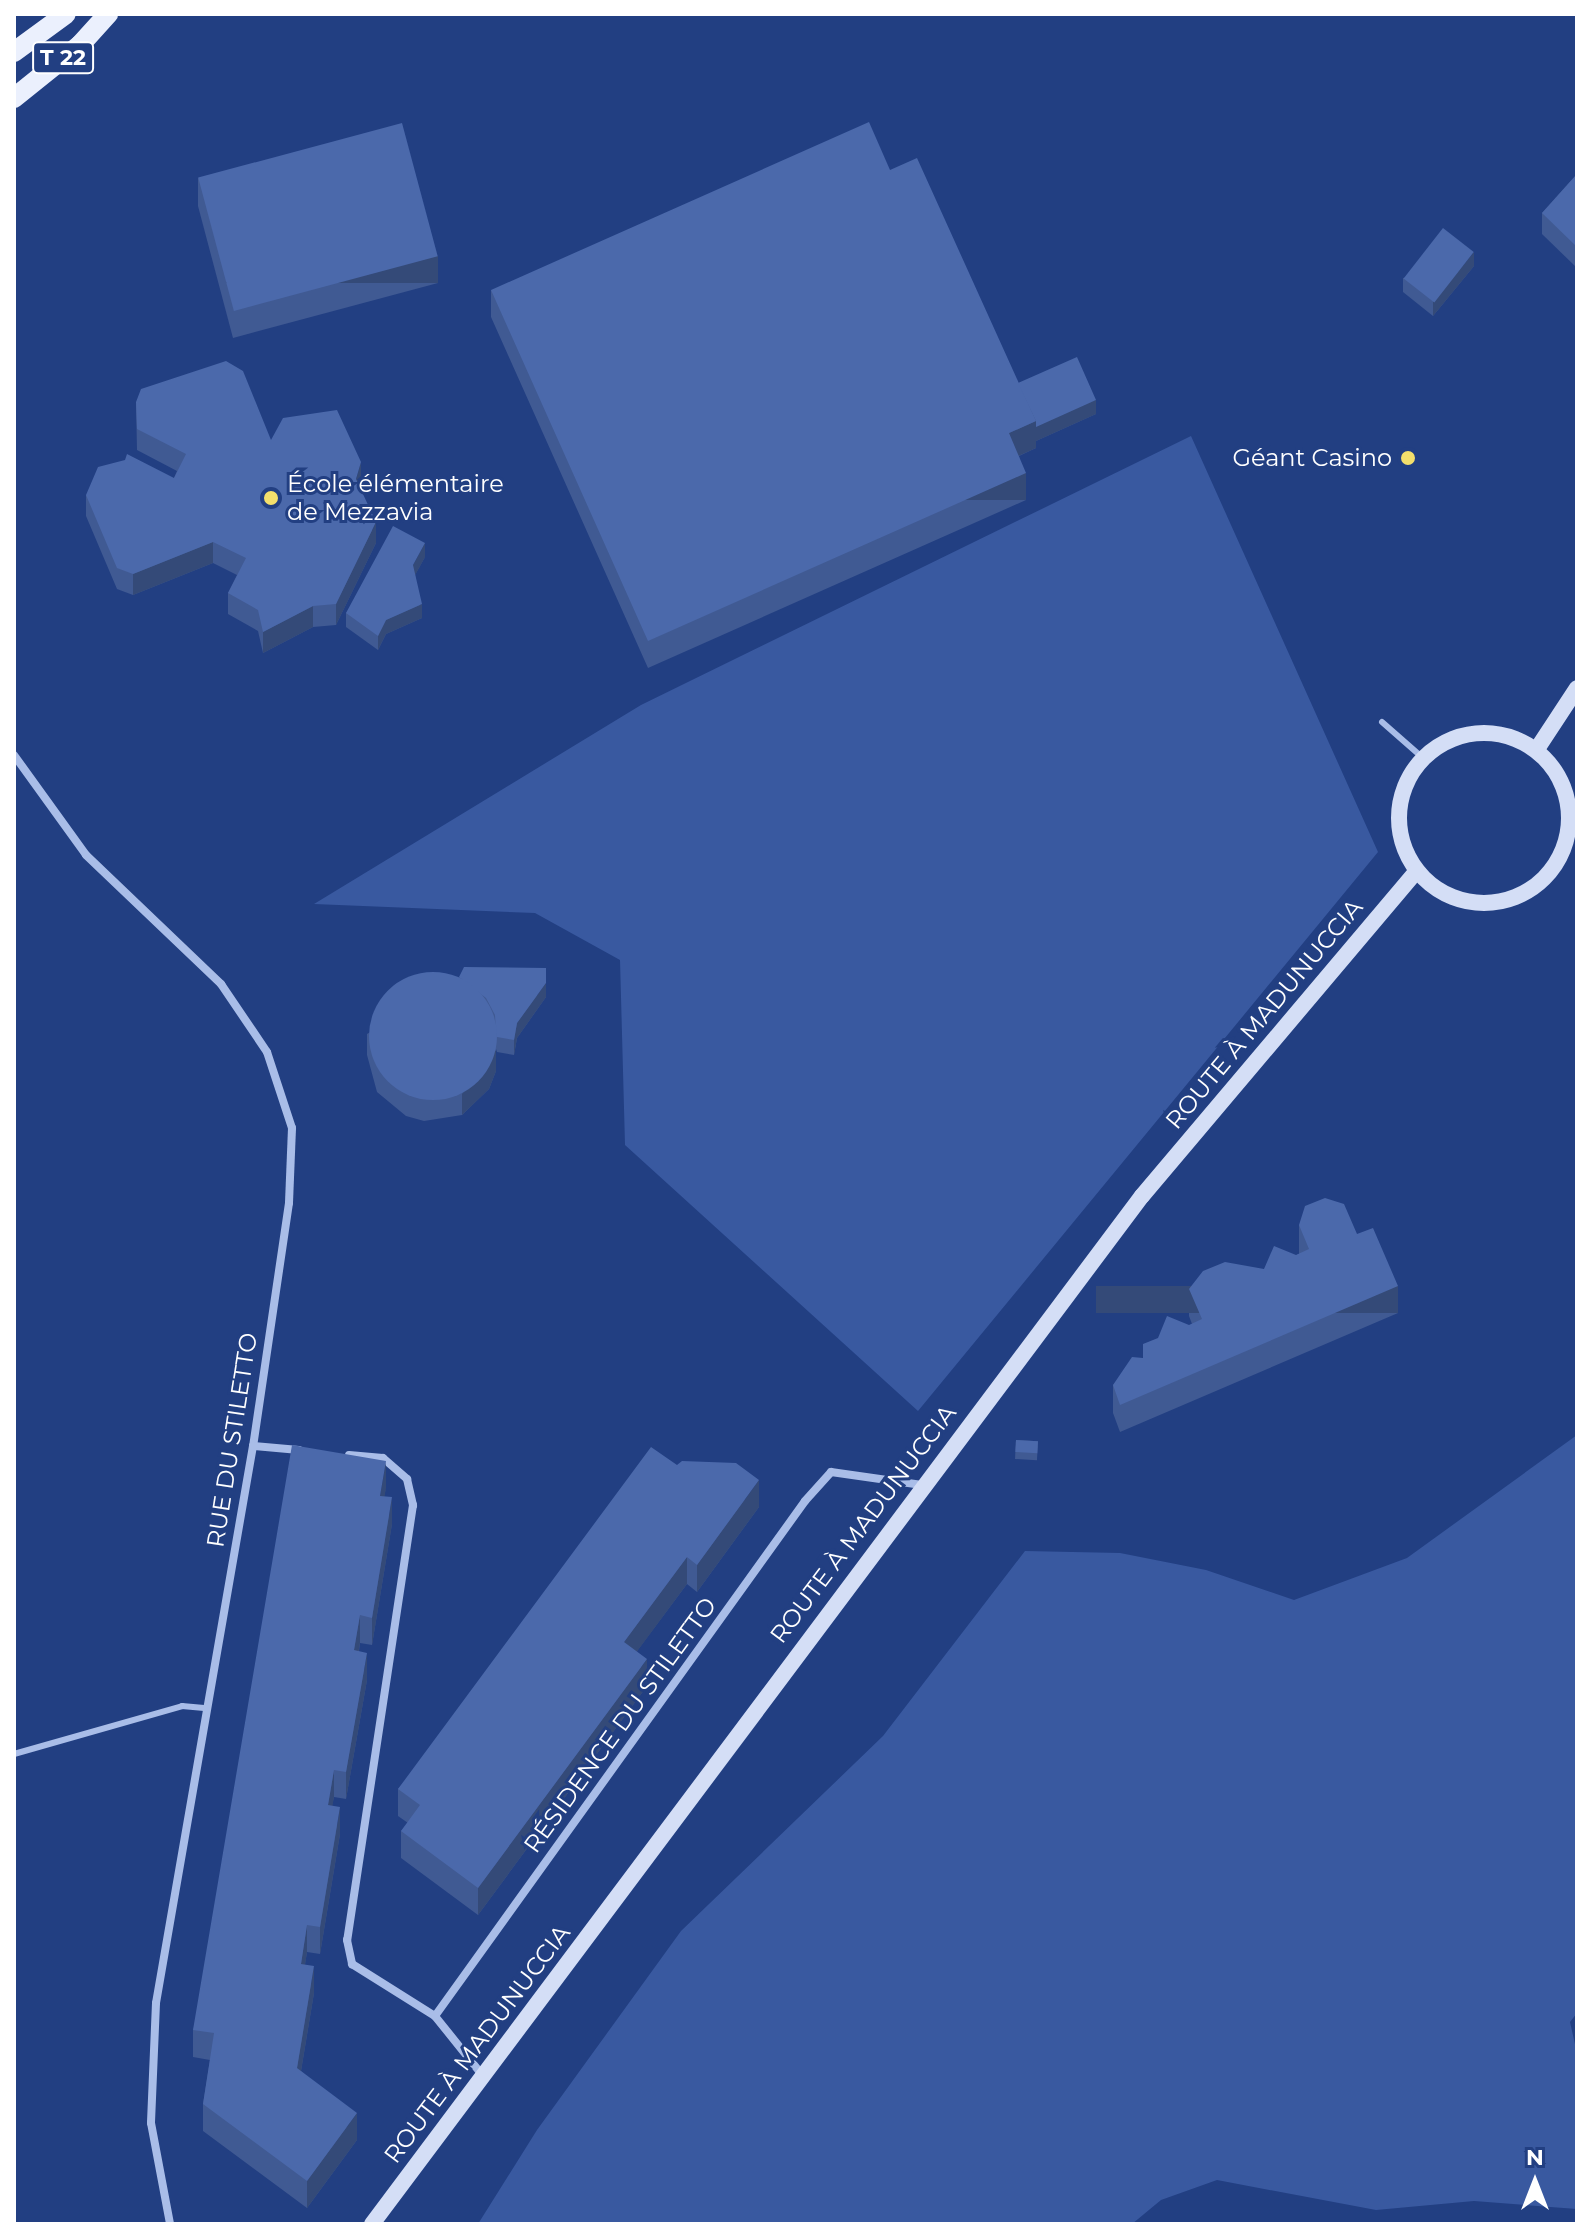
<!DOCTYPE html>
<html>
<head>
<meta charset="utf-8">
<style>
  body { margin:0 }
  #map { position:relative; width:1591px; height:2238px; overflow:hidden; background:#223f82; font-family:Montserrat,sans-serif }
  div>[style] { position:absolute }
  .green>* { inset:0; background:#3959a0 }
  .lane>* { height:6px; margin:-3px; padding:0 3px; transform-origin:3px; border-radius:3px; background:#a9bde8 }
  .street>* { height:8px; margin:-4px; padding:0 4px; transform-origin:4px; border-radius:4px; background:#a9bde8 }
  .secondary>* { height:16px; margin:-8px; padding:0 8px; transform-origin:8px; border-radius:8px; background:#d4def6 }
  .secondary>.ring { margin:-8px; padding:0; box-sizing:content-box; background:none; border:16px solid #d4def6; border-radius:50% }
  .primary>* { height:20px; margin:-10px; padding:0 10px; transform-origin:10px; border-radius:10px; background:#ebf0fd }
  .wall>* { inset:0; background:#405a93; transform-origin:0 0 }
  .shaded-wall>* { inset:0; background:#344a78; transform-origin:0 0 }
  .building>* { inset:0; background:#4b69ab; transform-origin:0 0 }
  .round { border-radius:50% }
  .dots>* { width:22px; height:22px; translate:-50% -50%; box-sizing:border-box; border:4px solid #223f82; border-radius:50% }
  span { translate:-50% -50%; white-space:nowrap; text-align:center; line-height:1.15; -webkit-text-stroke:6px #223f82; paint-order:stroke }
  .shield-label span { padding:2px 6px; background:#223f82; border:2px solid; border-radius:6px; -webkit-text-stroke-width:0 }
  .shield-label { font-size:22px; color:#fff; font-weight:700 }
  .poi-label { font-size:24px; color:#fff }
  .right { translate:-100% -50%; text-align:right }
  .left { translate:0 -50%; text-align:left }
  .street-label { font-size:24px; color:#fff }
  .frame { position:absolute; inset:0; border:16px solid #fff; pointer-events:none }
  .north { position:absolute; left:1495px; top:2142px; width:80px; height:80px; -webkit-text-stroke:6px #223f82; paint-order:stroke; rotate:0deg; font-size:22px; font-weight:700; line-height:32px; text-align:center; color:#fff }
  .north::after { content:''; display:block; margin:auto; width:28px; height:36px; background:#fff; clip-path:polygon(50% 0,100% 100%,50% 72%,0 100%) }
</style>
</head>
<body>
<div id="map">
  <div class="green">
    <i style="clip-path:polygon(1191px 436px,1378px 852px,918px 1411px,625px 1145px,620px 960px,535px 913px,314px 904px,641px 705px)"></i>
    <i style="clip-path:polygon(1577px 1435px,1577px 2013px,1570px 2022px,1577px 2053px,1577px 2209px,1474px 2201px,1376px 2210px,1217px 2180px,1161px 2200px,1132px 2224px,478px 2224px,537px 2130px,681px 1931px,883px 1736px,1025px 1551px,1120px 1553px,1206px 1570px,1294px 1600px,1407px 1558px)"></i>
  </div>
  <div class="lane">
    <i style="left:1382px;top:722px;width:53px;rotate:41.2deg"></i>
    <i style="left:14px;top:1754px;width:175px;rotate:-15.9deg"></i>
    <i style="left:182px;top:1706px;width:25px;rotate:5deg"></i>
  </div>
  <div class="street">
    <i style="left:14px;top:755px;width:123px;rotate:54.2deg"></i>
    <i style="left:86px;top:855px;width:187px;rotate:43.7deg"></i>
    <i style="left:221px;top:984px;width:82px;rotate:55.9deg"></i>
    <i style="left:267px;top:1052px;width:80px;rotate:71.8deg"></i>
    <i style="left:292px;top:1128px;width:75px;rotate:92.3deg"></i>
    <i style="left:289px;top:1203px;width:246px;rotate:98.4deg"></i>
    <i style="left:253px;top:1446px;width:565px;rotate:99.88deg"></i>
    <i style="left:156px;top:2003px;width:120px;rotate:92.4deg"></i>
    <i style="left:151px;top:2123px;width:103px;rotate:79.3deg"></i>
    <i style="left:253px;top:1446px;width:46px;rotate:5deg"></i>
    <i style="left:349px;top:1455px;width:34px;rotate:5deg"></i>
    <i style="left:383px;top:1458px;width:32px;rotate:41deg"></i>
    <i style="left:407px;top:1479px;width:27px;rotate:77deg"></i>
    <i style="left:413px;top:1505px;width:440px;rotate:98.6deg"></i>
    <i style="left:347px;top:1940px;width:25px;rotate:78deg"></i>
    <i style="left:352px;top:1964px;width:98px;rotate:32.1deg"></i>
    <i style="left:483px;top:2076px;width:77px;rotate:-128.7deg"></i>
    <i style="left:435px;top:2016px;width:634px;rotate:-54.3deg"></i>
    <i style="left:805px;top:1501px;width:39px;rotate:-48deg"></i>
    <i style="left:831px;top:1472px;width:92px;rotate:8.1deg"></i>
  </div>
  <div class="secondary">
    <i class="ring" style="left:1399px;top:733px;width:154px;height:154px"></i>
    <i style="left:1537px;top:749px;width:73px;rotate:-56.7deg"></i>
    <i style="left:372px;top:2224px;width:1284px;rotate:-53.17deg"></i>
    <i style="left:1142px;top:1196px;width:424px;rotate:-49.8deg"></i>
  </div>
  <div class="primary">
    <i style="left:14px;top:52px;width:64px;rotate:-36.2deg"></i>
    <i style="left:14px;top:98px;width:85px;rotate:-38.8deg"></i>
    <i style="left:80px;top:45px;width:42px;rotate:-47.9deg"></i>
  </div>
  <div class="wall">
    <i style="clip-path:polygon(1577px 174px,1577px 268px,1542px 234px,1542px 213px)"></i>
    <i style="clip-path:polygon(198px 178px,438px 283px,233px 338px,198px 206px)"></i>
    <i style="clip-path:polygon(1474px 266px,1433px 316px,1403px 292px,1403px 278px)"></i>
    <i style="clip-path:polygon(491px 290px,1018px 383px,1096px 414px,1036px 441px,1036px 448px,1019px 456px,1026px 500px,648px 668px,491px 317px)"></i>
    <i style="clip-path:polygon(136px 402px,271px 440px,361px 483px,360px 488px,376px 543px,336px 625px,313px 627px,263px 653px,258px 631px,228px 614px,228px 593px,237px 575px,213px 563px,133px 595px,117px 589px,86px 516px,86px 495px,174px 478px,177px 471px,137px 450px)"></i>
    <i style="clip-path:polygon(425px 557px,415px 575px,422px 618px,386px 634px,378px 650px,346px 627px,346px 613px)"></i>
    <i style="clip-path:polygon(459px 977px,546px 997px,517px 1038px,514px 1055px,497px 1052px,496px 1049px,496px 1071px,489px 1089px,462px 1115px,424px 1121px,406px 1116px,377px 1092px,367px 1055px,367px 1034px)"></i>
    <i style="clip-path:polygon(1299px 1225px,1357px 1234px,1398px 1313px,1120px 1432px,1113px 1413px,1113px 1385px,1143px 1358px,1192px 1324px,1189px 1316px,1189px 1289px,1264px 1269px,1299px 1254px)"></i>
    <i style="left:1016px;top:1440px;width:22px;height:19px;rotate:3deg"></i>
    <i style="clip-path:polygon(677px 1465px,759px 1507px,697px 1592px,687px 1584px,637px 1651px,647px 1686px,478px 1915px,401px 1858px,401px 1831px,408px 1823px,398px 1816px,398px 1789px)"></i>
    <i style="clip-path:polygon(386px 1488px,384px 1496px,392px 1524px,372px 1645px,360px 1643px,359px 1651px,367px 1680px,346px 1799px,334px 1797px,332px 1805px,340px 1834px,320px 1954px,307px 1952px,305px 1964px,314px 1993px,301px 2071px,357px 2140px,307px 2208px,203px 2131px,203px 2104px,210px 2060px,193px 2057px,193px 2030px)"></i>
  </div>
  <div class="shaded-wall">
    <i style="clip-path:polygon(1474px 252px,1474px 266px,1433px 316px,1433px 302px)"></i>
    <i style="left:438px;top:256px;width:27px;height:212px;rotate:90deg"></i>
    <i style="clip-path:polygon(1096px 400px,1096px 414px,1036px 441px,1036px 448px,1009px 460px,1009px 433px,1036px 421px)"></i>
    <i style="clip-path:polygon(361px 462px,361px 483px,356px 500px,356px 479px)"></i>
    <i style="left:1026px;top:473px;width:27px;height:414px;rotate:90deg"></i>
    <i style="clip-path:polygon(376px 522px,376px 543px,336px 625px,336px 604px)"></i>
    <i style="clip-path:polygon(213px 542px,213px 563px,133px 595px,133px 574px)"></i>
    <i style="clip-path:polygon(425px 543px,425px 557px,413px 579px,413px 565px)"></i>
    <i style="clip-path:polygon(422px 604px,422px 618px,386px 634px,378px 650px,378px 636px,386px 620px)"></i>
    <i style="clip-path:polygon(313px 606px,313px 627px,263px 653px,263px 632px)"></i>
    <i style="clip-path:polygon(546px 983px,546px 997px,517px 1038px,514px 1055px,514px 1040px,517px 1023px)"></i>
    <i style="clip-path:polygon(496px 1050px,496px 1071px,489px 1089px,462px 1115px,462px 1094px)"></i>
    <i style="left:1398px;top:1286px;width:27px;height:302px;rotate:90deg"></i>
    <i style="clip-path:polygon(386px 1461px,386px 1488px,380px 1523px,380px 1496px)"></i>
    <i style="clip-path:polygon(759px 1480px,759px 1507px,697px 1592px,697px 1565px)"></i>
    <i style="clip-path:polygon(392px 1497px,392px 1524px,372px 1645px,372px 1618px)"></i>
    <i style="clip-path:polygon(687px 1557px,687px 1584px,624px 1669px,624px 1642px)"></i>
    <i style="clip-path:polygon(360px 1615px,360px 1643px,354px 1677px,354px 1650px)"></i>
    <i style="clip-path:polygon(367px 1653px,367px 1680px,346px 1799px,346px 1772px)"></i>
    <i style="clip-path:polygon(647px 1659px,647px 1686px,478px 1915px,478px 1888px)"></i>
    <i style="clip-path:polygon(334px 1770px,334px 1797px,328px 1832px,328px 1805px)"></i>
    <i style="clip-path:polygon(340px 1807px,340px 1834px,320px 1954px,320px 1927px)"></i>
    <i style="clip-path:polygon(307px 1925px,307px 1952px,301px 1991px,301px 1964px)"></i>
    <i style="clip-path:polygon(314px 1966px,314px 1993px,297px 2095px,297px 2068px)"></i>
    <i style="clip-path:polygon(357px 2113px,357px 2140px,307px 2208px,307px 2181px)"></i>
  </div>
  <div class="building">
    <i style="clip-path:polygon(869px 122px,890px 170px,917px 158px,1036px 421px,1009px 433px,1026px 473px,648px 641px,491px 290px)"></i>
    <i style="left:402px;top:123px;width:138px;height:211px;rotate:75deg"></i>
    <i style="clip-path:polygon(1577px 174px,1577px 247px,1542px 213px)"></i>
    <i style="left:1443px;top:228px;width:39px;height:64px;rotate:38deg"></i>
    <i style="clip-path:polygon(1077px 357px,1096px 400px,1036px 427px,1036px 421px,1018px 383px)"></i>
    <i style="clip-path:polygon(226px 361px,243px 371px,271px 440px,283px 418px,337px 410px,361px 462px,356px 479px,376px 522px,336px 604px,313px 606px,263px 632px,258px 610px,228px 593px,246px 558px,213px 542px,133px 574px,117px 568px,86px 495px,98px 467px,125px 460px,127px 454px,174px 478px,186px 454px,137px 429px,136px 402px,141px 389px)"></i>
    <i style="clip-path:polygon(393px 526px,425px 543px,413px 565px,422px 604px,386px 620px,378px 636px,346px 613px)"></i>
    <i style="clip-path:polygon(464px 967px,546px 968px,546px 983px,517px 1023px,514px 1040px,497px 1037px,496px 1033px,495px 1015px,486px 998px,459px 977px)"></i>
    <i class="round" style="left:369px;top:972px;width:128px;height:128px"></i>
    <i style="clip-path:polygon(1325px 1198px,1344px 1204px,1357px 1234px,1373px 1228px,1398px 1286px,1120px 1405px,1113px 1385px,1132px 1357px,1143px 1358px,1143px 1344px,1158px 1338px,1167px 1316px,1189px 1325px,1202px 1319px,1189px 1289px,1203px 1271px,1225px 1262px,1264px 1269px,1274px 1246px,1296px 1255px,1309px 1249px,1299px 1225px,1305px 1206px)"></i>
    <i style="left:1016px;top:1440px;width:22px;height:12px;rotate:3deg"></i>
    <i style="clip-path:polygon(292px 1445px,386px 1461px,380px 1496px,392px 1497px,372px 1618px,360px 1615px,354px 1650px,367px 1653px,346px 1772px,334px 1770px,328px 1805px,340px 1807px,320px 1927px,307px 1925px,301px 1964px,314px 1966px,297px 2068px,357px 2113px,307px 2181px,203px 2104px,214px 2033px,193px 2030px)"></i>
    <i style="clip-path:polygon(651px 1447px,677px 1465px,682px 1461px,736px 1463px,759px 1480px,697px 1565px,687px 1557px,624px 1642px,647px 1659px,478px 1888px,401px 1831px,420px 1805px,398px 1789px)"></i>
  </div>
  <div class="dots">
    <i style="left:1408px;top:458px;background:#f3df6c"></i>
    <i style="left:271px;top:498px;background:#f3df6c"></i>
  </div>
  <div class="shield-label">
    <span style="left:63px;top:58px">T 22</span>
  </div>
  <div class="poi-label">
    <span class="right" style="left:1392px;top:458px">Géant Casino</span>
    <span class="left" style="left:287px;top:498px">École élémentaire<br>de Mezzavia</span>
  </div>
  <div class="street-label">
    <span style="left:1264px;top:1014px;rotate:-50deg">ROUTE À MADUNUCCIA</span>
    <span style="left:232px;top:1440px;rotate:-81deg">RUE DU STILETTO</span>
    <span style="left:863px;top:1524px;rotate:-53deg">ROUTE À MADUNUCCIA</span>
    <span style="left:620px;top:1725px;rotate:-54deg">RÉSIDENCE DU STILETTO</span>
    <span style="left:477px;top:2044px;rotate:-53deg">ROUTE À MADUNUCCIA</span>
  </div>
  <div class="frame"></div>
  <div class="north">N</div>
</div>
</body>
</html>
